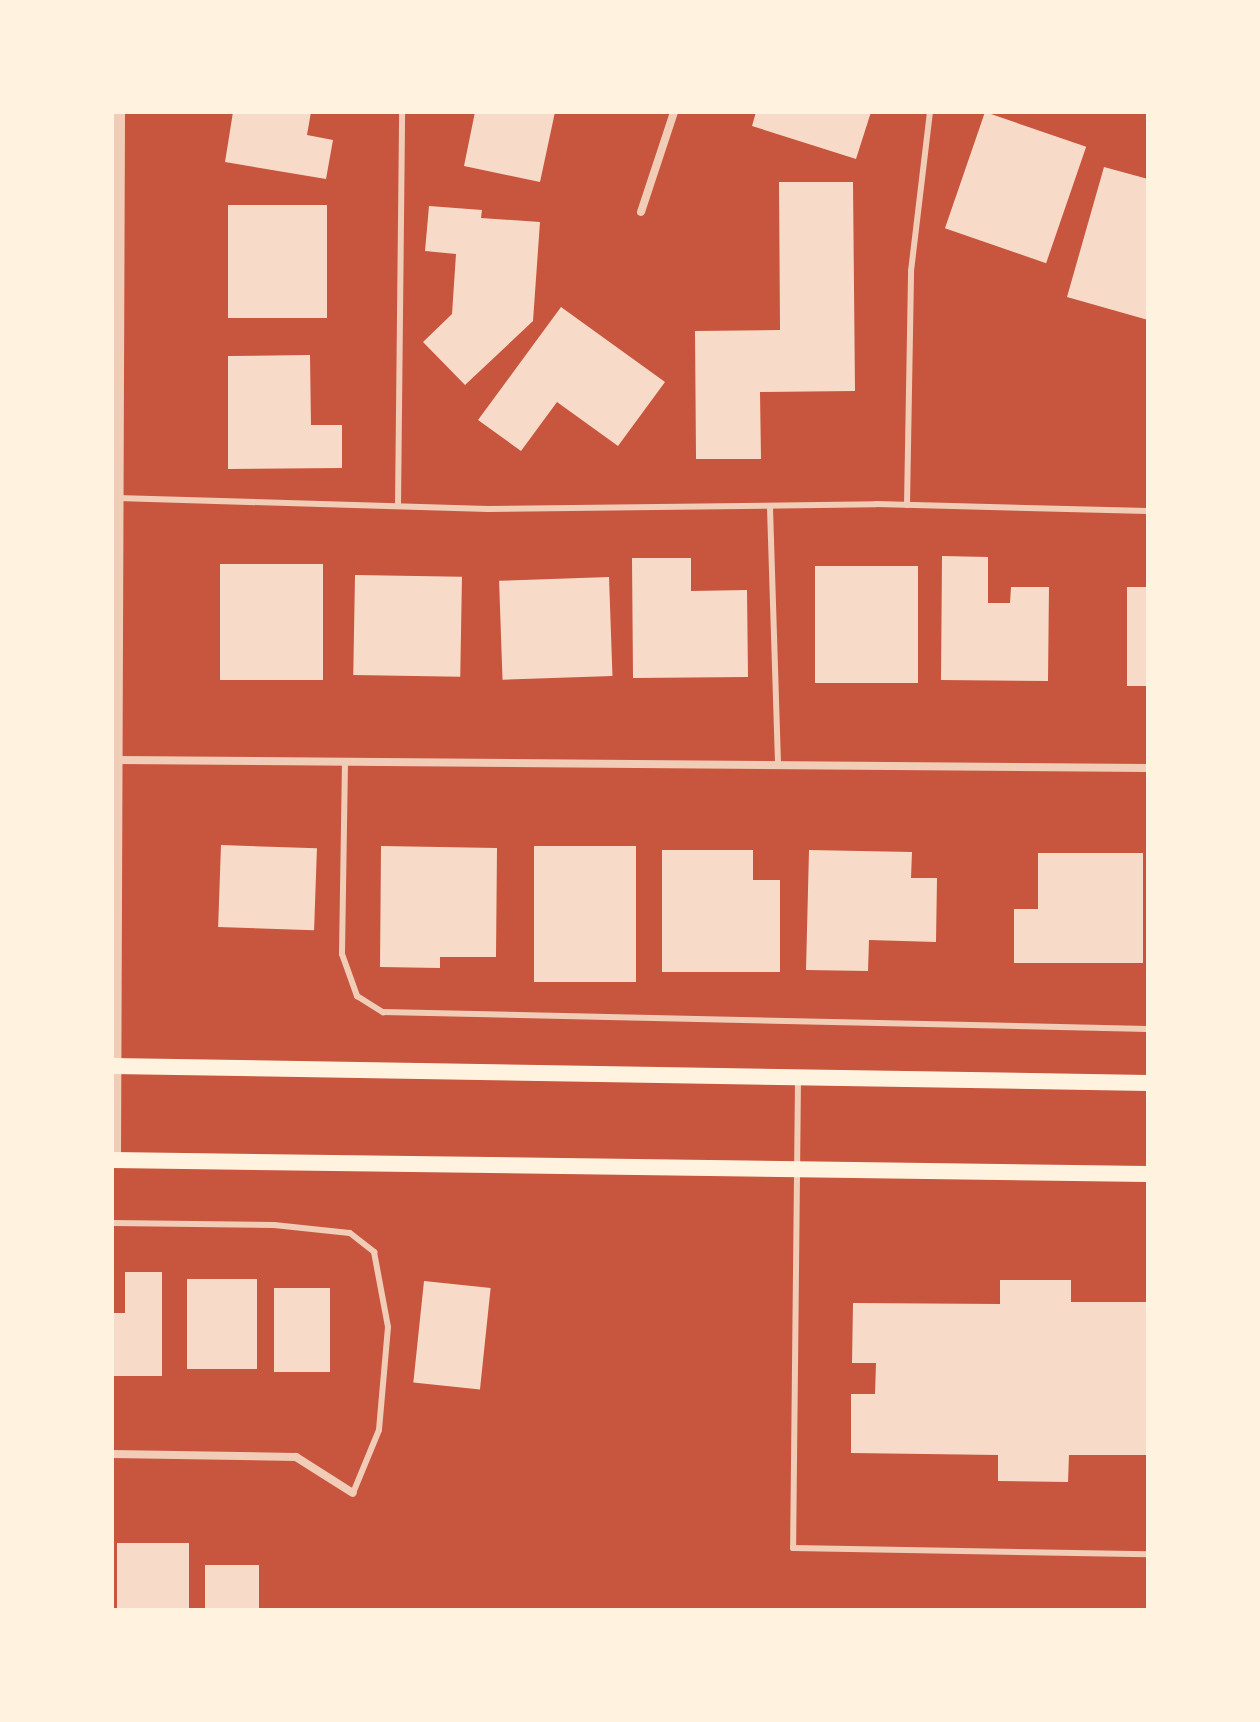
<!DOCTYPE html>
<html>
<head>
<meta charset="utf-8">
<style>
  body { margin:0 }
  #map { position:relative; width:1260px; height:1722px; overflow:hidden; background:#c8553d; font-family:"Work Sans",sans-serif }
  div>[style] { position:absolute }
  .building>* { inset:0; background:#f7dbc8; transform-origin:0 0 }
  .service>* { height:6px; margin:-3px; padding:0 3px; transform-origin:3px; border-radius:3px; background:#f1ccb7 }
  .minor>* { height:8px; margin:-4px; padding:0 4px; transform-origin:4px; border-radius:4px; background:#f1ccb7 }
  .tertiary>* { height:14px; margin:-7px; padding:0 7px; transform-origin:7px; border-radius:7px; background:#f1ccb7 }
  .secondary>* { height:16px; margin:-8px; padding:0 8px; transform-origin:8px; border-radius:8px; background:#fff3e0 }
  span { translate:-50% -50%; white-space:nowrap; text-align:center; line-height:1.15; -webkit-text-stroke:7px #fff3e0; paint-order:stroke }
  .frame { position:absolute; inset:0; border:114px solid #fff3e0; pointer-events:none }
</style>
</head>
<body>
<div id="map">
  <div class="building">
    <i style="clip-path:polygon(233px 112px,311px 112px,307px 135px,333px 140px,326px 179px,225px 162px)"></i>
    <i style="clip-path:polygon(475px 112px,555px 112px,540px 182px,464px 166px)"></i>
    <i style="clip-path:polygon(756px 112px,871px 112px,856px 159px,752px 126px)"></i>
    <i style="left:985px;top:112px;width:107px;height:123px;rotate:19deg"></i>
    <i style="clip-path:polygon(1104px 167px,1148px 179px,1148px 320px,1067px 297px)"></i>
    <i style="clip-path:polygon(779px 182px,853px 182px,855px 391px,760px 392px,761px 459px,696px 459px,695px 331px,780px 330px)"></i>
    <i style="left:228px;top:205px;width:99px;height:113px"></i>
    <i style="clip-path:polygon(429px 206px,482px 210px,481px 218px,540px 222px,533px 321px,465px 385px,423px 342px,452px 314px,456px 254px,425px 251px)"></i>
    <i style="clip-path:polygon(561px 307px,665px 382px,618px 446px,557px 402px,521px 451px,478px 420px)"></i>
    <i style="clip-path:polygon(310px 355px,311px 425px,342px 425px,342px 468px,228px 469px,228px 356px)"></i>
    <i style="clip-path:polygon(942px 556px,988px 557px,988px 603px,1010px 603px,1011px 587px,1049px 587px,1048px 681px,941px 680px)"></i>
    <i style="clip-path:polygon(632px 558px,691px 558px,691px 591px,747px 590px,748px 677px,633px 678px)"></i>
    <i style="left:220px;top:564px;width:103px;height:116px"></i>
    <i style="left:815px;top:566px;width:103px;height:117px"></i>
    <i style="left:355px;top:575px;width:107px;height:100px;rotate:1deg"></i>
    <i style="left:609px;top:577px;width:99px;height:110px;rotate:88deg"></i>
    <i style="left:1127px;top:587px;width:21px;height:99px"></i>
    <i style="left:221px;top:845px;width:96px;height:82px;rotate:2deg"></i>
    <i style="clip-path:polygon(381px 846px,497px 848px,496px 957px,440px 957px,440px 968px,380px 967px)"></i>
    <i style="left:534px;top:846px;width:102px;height:136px"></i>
    <i style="clip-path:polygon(662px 850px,753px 850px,753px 880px,780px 880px,780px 972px,662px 972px)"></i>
    <i style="clip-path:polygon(809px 850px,912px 852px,911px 878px,937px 878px,936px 942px,869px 940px,868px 971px,806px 970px)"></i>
    <i style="clip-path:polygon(1038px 853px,1143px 853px,1143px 963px,1014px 963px,1014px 909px,1038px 909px)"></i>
    <i style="clip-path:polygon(125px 1272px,162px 1272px,162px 1376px,112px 1376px,112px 1313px,125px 1313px)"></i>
    <i style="left:187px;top:1279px;width:70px;height:90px"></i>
    <i style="clip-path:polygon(1000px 1280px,1071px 1280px,1071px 1302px,1148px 1302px,1148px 1455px,1069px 1455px,1068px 1482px,998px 1481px,998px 1455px,851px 1453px,851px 1394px,875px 1394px,876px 1363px,852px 1363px,853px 1303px,1000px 1304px)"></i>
    <i style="left:424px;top:1281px;width:67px;height:102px;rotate:6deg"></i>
    <i style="left:274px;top:1288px;width:56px;height:84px"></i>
    <i style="left:117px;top:1543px;width:72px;height:67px"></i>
    <i style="left:205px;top:1565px;width:54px;height:45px"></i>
  </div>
  <div class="service">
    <i style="left:117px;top:498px;width:371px;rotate:1.7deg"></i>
    <i style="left:488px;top:509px;width:388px;rotate:-0.7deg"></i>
    <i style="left:876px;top:504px;width:272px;rotate:1.5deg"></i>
    <i style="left:907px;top:505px;width:234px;rotate:-89deg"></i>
    <i style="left:911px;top:271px;width:160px;rotate:-83.2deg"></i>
    <i style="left:398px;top:506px;width:394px;rotate:-89.4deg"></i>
    <i style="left:770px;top:508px;width:257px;rotate:88.2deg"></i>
    <i style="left:345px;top:762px;width:192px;rotate:90.9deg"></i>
    <i style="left:342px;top:954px;width:45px;rotate:70.3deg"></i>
    <i style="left:357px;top:996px;width:31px;rotate:32deg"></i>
    <i style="left:383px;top:1012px;width:765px;rotate:1.27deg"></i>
    <i style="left:798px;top:1080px;width:468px;rotate:90.6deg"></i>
    <i style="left:793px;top:1548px;width:355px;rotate:1deg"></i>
    <i style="left:112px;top:1223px;width:162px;rotate:0.7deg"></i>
    <i style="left:274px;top:1225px;width:76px;rotate:6deg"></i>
    <i style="left:350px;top:1233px;width:31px;rotate:38deg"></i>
    <i style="left:374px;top:1252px;width:76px;rotate:79.4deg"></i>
    <i style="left:388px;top:1327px;width:103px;rotate:95deg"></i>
    <i style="left:379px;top:1430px;width:68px;rotate:112.4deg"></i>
  </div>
  <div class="minor">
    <i style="left:641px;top:212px;width:105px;rotate:-71.7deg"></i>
    <i style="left:117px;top:760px;width:1031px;rotate:0.44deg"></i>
    <i style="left:112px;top:1454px;width:184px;rotate:0.9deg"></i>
    <i style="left:296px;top:1457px;width:67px;rotate:32.3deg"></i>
  </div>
  <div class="tertiary">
    <i style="left:114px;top:1160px;width:1048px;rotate:-89.78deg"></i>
  </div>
  <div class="secondary">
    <i style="left:112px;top:1066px;width:1036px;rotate:0.94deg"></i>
    <i style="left:112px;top:1160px;width:1036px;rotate:0.77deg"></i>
  </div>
  <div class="frame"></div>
</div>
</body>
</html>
